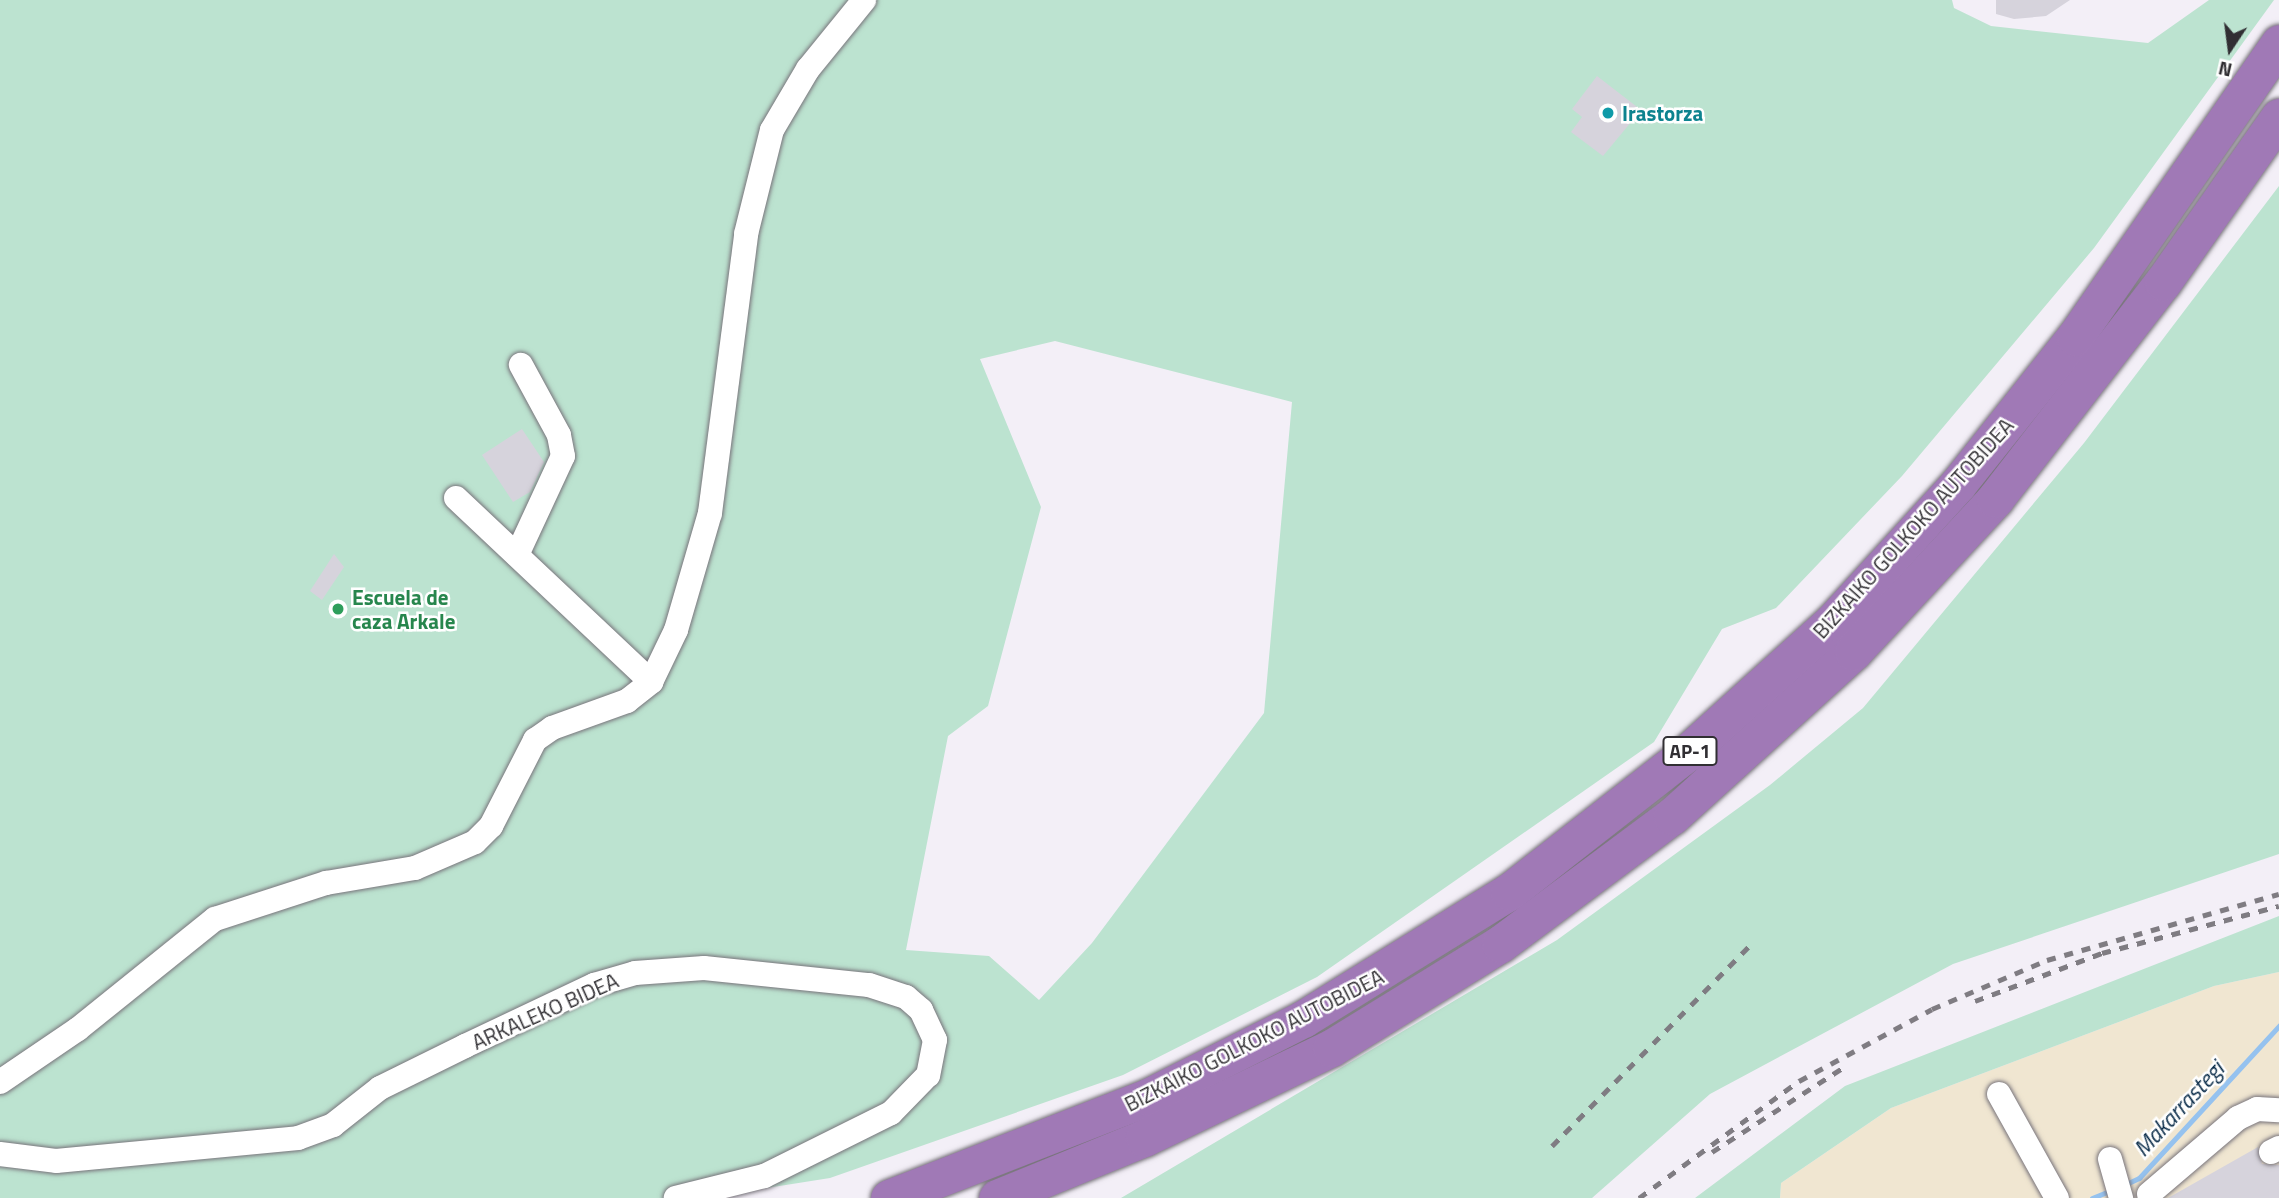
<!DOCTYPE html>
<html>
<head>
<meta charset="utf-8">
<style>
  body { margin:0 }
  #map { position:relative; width:2279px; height:1198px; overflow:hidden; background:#f3eff7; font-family:"Titillium Web",sans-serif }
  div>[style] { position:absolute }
  .industrial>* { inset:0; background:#f0e6d1 }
  .green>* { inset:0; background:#bce3d0 }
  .stream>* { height:5px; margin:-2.5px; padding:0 2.5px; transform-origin:2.5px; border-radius:2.5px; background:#95c2ef }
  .building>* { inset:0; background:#d6d3dc }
  .roads { filter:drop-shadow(0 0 2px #78747b) drop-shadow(0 0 2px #78747b) }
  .minor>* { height:24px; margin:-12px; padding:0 12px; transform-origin:12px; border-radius:12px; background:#fff }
  .highway>* { height:37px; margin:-18.5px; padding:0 18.5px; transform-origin:18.5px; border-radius:18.5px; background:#a079b6 }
  .rail>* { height:5px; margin-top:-2.5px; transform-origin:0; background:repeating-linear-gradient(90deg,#7f7c82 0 9px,transparent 0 18px) }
  .dots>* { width:19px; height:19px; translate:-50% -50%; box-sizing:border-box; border:4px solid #fff; border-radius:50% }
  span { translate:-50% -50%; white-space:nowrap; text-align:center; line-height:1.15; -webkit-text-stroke:5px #fff; paint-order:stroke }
  .shield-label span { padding:2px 5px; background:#fff; border:2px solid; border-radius:5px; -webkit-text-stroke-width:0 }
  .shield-label { font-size:19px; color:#312f33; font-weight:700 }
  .culture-label { font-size:21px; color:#0d838f; font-weight:700 }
  .left { translate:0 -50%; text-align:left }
  .street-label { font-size:21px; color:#312f33 }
  .leisure-label { font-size:21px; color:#27864d; font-weight:700 }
  .water-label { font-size:23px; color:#092b48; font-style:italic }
  .north { position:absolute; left:2195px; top:14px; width:70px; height:70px; -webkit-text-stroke:5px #fff; paint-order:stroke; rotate:193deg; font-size:19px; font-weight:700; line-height:28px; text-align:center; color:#312f33 }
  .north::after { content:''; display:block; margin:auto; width:24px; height:32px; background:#312f33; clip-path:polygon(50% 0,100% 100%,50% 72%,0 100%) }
</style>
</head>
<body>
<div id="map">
  <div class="industrial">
    <i style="clip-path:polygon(2279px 972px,2279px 1198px,1780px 1198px,1781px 1183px,1891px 1108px,2214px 986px)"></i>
  </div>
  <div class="green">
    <i style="clip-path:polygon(evenodd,0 0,1952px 0,1954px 8px,1991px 26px,2148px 43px,2209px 0,2274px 0,2094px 248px,1902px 476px,1776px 608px,1722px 629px,1654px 742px,1317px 977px,1123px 1075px,830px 1178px,703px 1198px,0 1198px,0 0,1055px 341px,1292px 402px,1264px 713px,1092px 943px,1039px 1000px,989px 956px,906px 950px,948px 736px,988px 706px,1041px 507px,980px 359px,1055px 341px)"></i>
    <i style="clip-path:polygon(2279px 186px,2279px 854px,1953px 964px,1710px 1094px,1592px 1198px,1121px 1198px,1557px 940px,1770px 785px,1863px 708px,2084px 443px)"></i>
    <i style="clip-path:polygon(2279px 916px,2279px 972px,2214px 986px,1891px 1108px,1781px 1183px,1780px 1198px,1695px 1198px,1845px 1086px)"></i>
  </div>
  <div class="stream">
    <i style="left:2124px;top:1185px;width:17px;rotate:-25deg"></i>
    <i style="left:2139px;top:1178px;width:207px;rotate:-47.4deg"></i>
    <i style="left:2092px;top:1198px;width:22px;rotate:-22deg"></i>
  </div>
  <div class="building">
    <i style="clip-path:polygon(1996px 0,2070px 0,2046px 16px,2014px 19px,1996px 14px)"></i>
    <i style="clip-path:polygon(1597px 76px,1641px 110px,1603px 156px,1571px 132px,1582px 117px,1572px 109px)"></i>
    <i style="clip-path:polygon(522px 429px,544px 462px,530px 492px,513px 502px,482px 455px)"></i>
    <i style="clip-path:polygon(334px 554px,344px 567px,322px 600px,310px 591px)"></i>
    <i style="clip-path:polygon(2258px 1147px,2262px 1164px,2279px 1165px,2279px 1198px,2168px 1198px)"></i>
  </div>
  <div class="roads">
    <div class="minor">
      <i style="left:456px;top:498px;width:268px;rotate:43.3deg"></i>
      <i style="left:517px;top:555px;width:109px;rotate:-65.1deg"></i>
      <i style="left:563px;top:456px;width:21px;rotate:-101deg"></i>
      <i style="left:559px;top:435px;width:80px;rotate:-118.5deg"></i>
      <i style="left:0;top:1082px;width:94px;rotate:-34.2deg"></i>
      <i style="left:78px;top:1029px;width:176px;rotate:-38.8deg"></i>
      <i style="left:215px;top:919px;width:117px;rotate:-18deg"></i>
      <i style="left:326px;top:883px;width:90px;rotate:-9.6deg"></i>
      <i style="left:415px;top:868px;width:65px;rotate:-23.4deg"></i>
      <i style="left:475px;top:842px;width:23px;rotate:-45deg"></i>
      <i style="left:491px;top:826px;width:97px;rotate:-62.9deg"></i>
      <i style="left:535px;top:740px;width:21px;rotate:-35deg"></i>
      <i style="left:552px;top:728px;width:80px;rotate:-19.8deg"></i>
      <i style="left:627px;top:701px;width:31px;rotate:-38deg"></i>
      <i style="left:651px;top:682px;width:58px;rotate:-64.3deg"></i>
      <i style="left:676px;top:630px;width:122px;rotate:-73.8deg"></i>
      <i style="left:710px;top:513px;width:281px;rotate:-82.6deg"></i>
      <i style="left:746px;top:234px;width:107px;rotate:-76deg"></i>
      <i style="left:772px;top:130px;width:71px;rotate:-59.5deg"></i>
      <i style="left:808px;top:69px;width:89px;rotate:-50.9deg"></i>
      <i style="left:1999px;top:1094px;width:119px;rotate:60.9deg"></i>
      <i style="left:2271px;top:1152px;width:9px;rotate:-27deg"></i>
      <i style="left:0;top:1154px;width:56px;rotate:7.1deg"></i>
      <i style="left:56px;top:1161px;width:243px;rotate:-5.4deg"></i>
      <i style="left:298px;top:1138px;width:37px;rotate:-20deg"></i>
      <i style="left:333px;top:1125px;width:60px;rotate:-38.2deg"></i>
      <i style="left:380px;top:1088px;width:95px;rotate:-26.3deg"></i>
      <i style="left:465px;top:1046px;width:143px;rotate:-25.3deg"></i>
      <i style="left:594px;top:985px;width:43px;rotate:-16.3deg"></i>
      <i style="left:635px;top:973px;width:69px;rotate:-4.1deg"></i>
      <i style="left:704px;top:968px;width:166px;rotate:5.9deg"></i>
      <i style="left:869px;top:985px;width:39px;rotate:18deg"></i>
      <i style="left:906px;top:997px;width:20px;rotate:41deg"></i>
      <i style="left:921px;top:1010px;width:33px;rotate:65deg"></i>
      <i style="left:935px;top:1040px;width:36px;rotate:101deg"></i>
      <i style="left:928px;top:1075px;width:53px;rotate:134.2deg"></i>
      <i style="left:891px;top:1113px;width:142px;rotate:153.6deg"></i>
      <i style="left:764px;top:1176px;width:91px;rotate:166deg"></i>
      <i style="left:2110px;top:1159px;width:41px;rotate:74.2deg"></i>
      <i style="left:2149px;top:1194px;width:117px;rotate:-40.5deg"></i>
      <i style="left:2238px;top:1118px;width:21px;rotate:-25deg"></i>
      <i style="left:2257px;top:1109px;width:22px;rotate:3deg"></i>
    </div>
    <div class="highway">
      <i style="left:889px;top:1198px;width:278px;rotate:-21.3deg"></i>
      <i style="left:1148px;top:1097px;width:174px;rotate:-26.7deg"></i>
      <i style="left:1303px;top:1019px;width:242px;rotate:-31.7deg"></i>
      <i style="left:1509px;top:892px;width:226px;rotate:-38deg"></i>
      <i style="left:1687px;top:753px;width:197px;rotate:-42.1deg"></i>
      <i style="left:1833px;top:621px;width:185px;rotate:-47.6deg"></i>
      <i style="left:1958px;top:484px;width:188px;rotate:-51.5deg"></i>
      <i style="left:2075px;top:337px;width:358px;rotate:-55.2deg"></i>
      <i style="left:997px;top:1198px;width:159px;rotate:-22.2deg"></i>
      <i style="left:1144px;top:1138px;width:208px;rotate:-25.7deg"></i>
      <i style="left:1331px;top:1048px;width:198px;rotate:-31.6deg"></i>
      <i style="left:1500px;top:944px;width:214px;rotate:-36.7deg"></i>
      <i style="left:1672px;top:816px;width:244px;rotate:-42.2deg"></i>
      <i style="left:1853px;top:652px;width:209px;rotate:-47.1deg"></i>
      <i style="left:1995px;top:499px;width:274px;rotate:-52.3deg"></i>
      <i style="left:2163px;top:282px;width:202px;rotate:-54.9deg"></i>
    </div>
  </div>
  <div class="rail">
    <i style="left:1975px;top:1001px;width:136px;rotate:-20.7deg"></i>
    <i style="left:2102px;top:953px;width:183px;rotate:-14.9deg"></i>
    <i style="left:1552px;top:1146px;width:282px;rotate:-45.4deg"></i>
    <i style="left:1712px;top:1152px;width:161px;rotate:-32.8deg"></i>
    <i style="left:1639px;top:1198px;width:198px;rotate:-36.2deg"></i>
    <i style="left:1799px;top:1081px;width:151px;rotate:-28.4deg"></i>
    <i style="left:1932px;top:1009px;width:125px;rotate:-23.1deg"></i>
    <i style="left:2047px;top:960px;width:241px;rotate:-15.9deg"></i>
  </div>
  <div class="dots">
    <i style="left:1608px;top:113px;background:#0f9aa8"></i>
    <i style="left:338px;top:609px;background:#2e9e5b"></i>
  </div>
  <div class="shield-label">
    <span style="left:1690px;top:751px">AP-1</span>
  </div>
  <div class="culture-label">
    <span class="left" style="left:1622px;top:113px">Irastorza</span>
  </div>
  <div class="street-label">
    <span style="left:1913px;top:528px;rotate:-48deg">BIZKAIKO GOLKOKO AUTOBIDEA</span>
    <span style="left:545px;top:1011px;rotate:-24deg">ARKALEKO BIDEA</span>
    <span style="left:1254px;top:1040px;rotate:-27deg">BIZKAIKO GOLKOKO AUTOBIDEA</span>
  </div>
  <div class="leisure-label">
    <span class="left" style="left:352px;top:609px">Escuela de<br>caza Arkale</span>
  </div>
  <div class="water-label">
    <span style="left:2179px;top:1109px;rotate:-47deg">Makarrastegi</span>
  </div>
  <div class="north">N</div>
</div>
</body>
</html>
